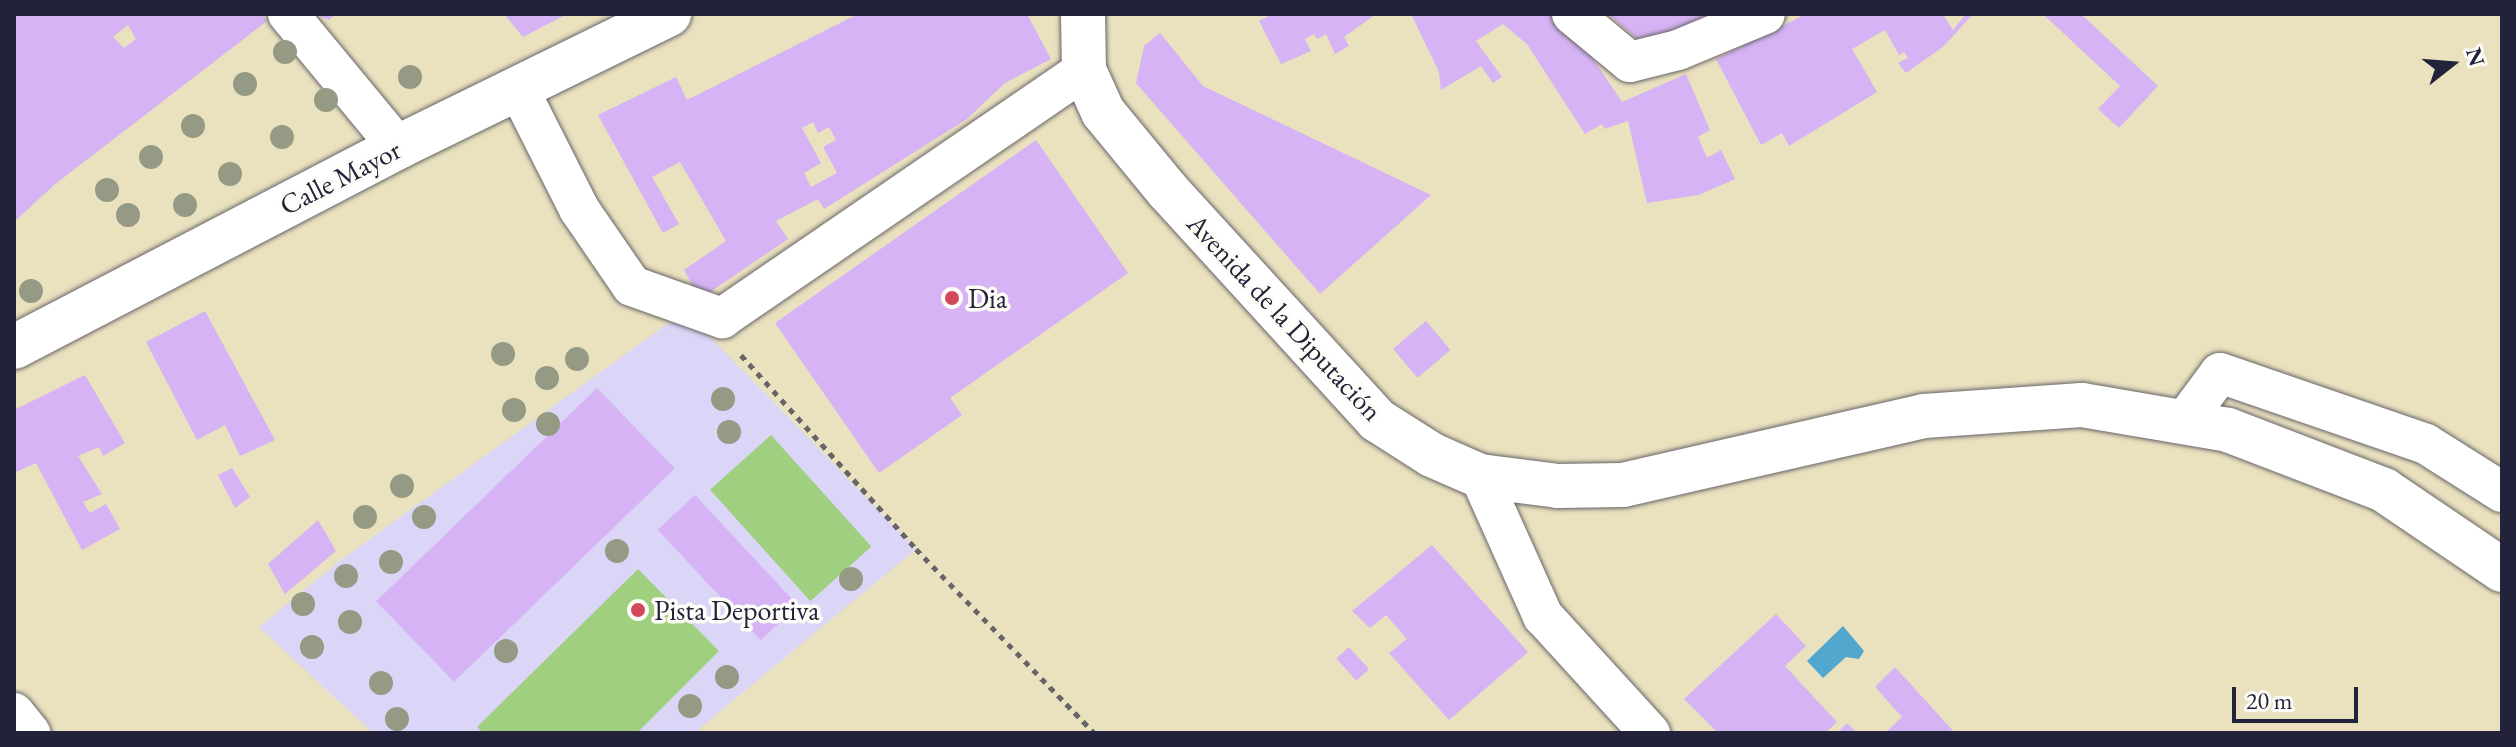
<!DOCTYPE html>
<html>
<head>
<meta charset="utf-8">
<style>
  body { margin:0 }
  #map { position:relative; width:2516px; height:747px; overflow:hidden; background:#eae1bf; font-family:"EB Garamond",serif }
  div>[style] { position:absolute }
  .built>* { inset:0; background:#dbd6f7 }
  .green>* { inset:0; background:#a0d07f; transform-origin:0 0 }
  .water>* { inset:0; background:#52a7ce }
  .building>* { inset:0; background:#d5b3f4; transform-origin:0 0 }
  .path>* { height:5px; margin-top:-2.5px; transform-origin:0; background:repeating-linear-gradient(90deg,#686569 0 6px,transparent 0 12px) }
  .roads { filter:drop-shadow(0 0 2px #686569) drop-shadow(0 0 2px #686569) }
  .minor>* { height:40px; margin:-20px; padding:0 20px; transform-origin:20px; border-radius:20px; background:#fff }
  .major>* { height:44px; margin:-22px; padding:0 22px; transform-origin:22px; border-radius:22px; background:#fff }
  .trees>* { width:24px; height:24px; margin:-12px; border-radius:50%; background:#949a84 }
  .dots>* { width:22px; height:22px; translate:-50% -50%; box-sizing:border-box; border:4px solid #fdfcf7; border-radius:50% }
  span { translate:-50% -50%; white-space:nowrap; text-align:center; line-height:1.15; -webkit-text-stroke:7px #fdfcf7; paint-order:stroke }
  .street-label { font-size:28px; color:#22223b }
  .poi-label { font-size:28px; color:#22223b }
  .left { translate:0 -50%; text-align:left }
  .frame { position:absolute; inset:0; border:16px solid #22223b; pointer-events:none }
  .north { position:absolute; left:2412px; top:24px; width:80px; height:80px; -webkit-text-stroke:6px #fdfcf7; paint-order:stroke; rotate:73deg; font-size:22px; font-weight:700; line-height:32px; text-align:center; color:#22223b }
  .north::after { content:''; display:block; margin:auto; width:28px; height:36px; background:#22223b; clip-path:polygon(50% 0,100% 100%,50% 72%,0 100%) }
  .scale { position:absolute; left:2232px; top:687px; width:126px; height:36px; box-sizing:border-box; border:4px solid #22223b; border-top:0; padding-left:10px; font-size:24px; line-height:28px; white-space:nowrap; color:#22223b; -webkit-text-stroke:6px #fdfcf7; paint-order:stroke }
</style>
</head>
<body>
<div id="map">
  <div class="built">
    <i style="clip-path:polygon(685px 311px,916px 549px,694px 733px,373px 733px,259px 627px,341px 560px)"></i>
  </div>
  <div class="green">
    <i style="left:771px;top:435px;width:150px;height:82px;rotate:48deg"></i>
    <i style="clip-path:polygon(638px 569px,719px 651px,637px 733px,483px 733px,477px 727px)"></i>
  </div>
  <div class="water">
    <i style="clip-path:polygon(1843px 626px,1864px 651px,1859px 659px,1846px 657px,1823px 678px,1807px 661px)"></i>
  </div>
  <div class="building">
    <i style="clip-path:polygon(evenodd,14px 14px,261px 14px,267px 21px,54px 185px,14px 222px,14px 14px,128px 25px,136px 39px,124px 48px,113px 37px,128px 25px)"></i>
    <i style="clip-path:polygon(315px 14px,336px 14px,329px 20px)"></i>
    <i style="clip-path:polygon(504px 14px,567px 14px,523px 37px)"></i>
    <i style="clip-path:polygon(evenodd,858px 14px,1027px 14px,1051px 59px,1005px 83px,967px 119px,824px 209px,818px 199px,776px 221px,788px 239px,700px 299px,684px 270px,726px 241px,680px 162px,652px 177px,679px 224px,663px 233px,598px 115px,676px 77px,687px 100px,858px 14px,813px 122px,818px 133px,829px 127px,836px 140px,823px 147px,837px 173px,811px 187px,804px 173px,821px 163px,802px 128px,813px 122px)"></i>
    <i style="clip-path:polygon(1272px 14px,1376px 14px,1344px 37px,1349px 46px,1335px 54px,1326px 34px,1317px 39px,1314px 34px,1305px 39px,1311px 51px,1281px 64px,1259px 21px)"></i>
    <i style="clip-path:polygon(1411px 14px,1563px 14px,1622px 102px,1686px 74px,1710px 130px,1698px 137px,1707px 158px,1721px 150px,1735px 179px,1699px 195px,1647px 203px,1628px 121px,1604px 129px,1602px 124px,1585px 134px,1527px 44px,1503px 24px,1476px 41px,1502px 77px,1493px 83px,1481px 66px,1441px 90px,1439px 72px)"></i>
    <i style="clip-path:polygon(1608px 14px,1750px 14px,1639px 40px)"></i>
    <i style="clip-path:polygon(1806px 14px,1943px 14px,1953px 30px,1966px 14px,1971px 16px,1944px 46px,1906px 73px,1898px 63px,1908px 58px,1904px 52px,1899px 55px,1885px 30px,1852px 49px,1877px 92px,1789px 146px,1782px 133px,1761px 145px,1716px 59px)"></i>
    <i style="clip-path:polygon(2043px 14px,2081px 14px,2158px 86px,2119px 128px,2098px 109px,2120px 86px)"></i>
    <i style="clip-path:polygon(1160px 33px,1203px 86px,1431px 195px,1320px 294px,1136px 83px,1144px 46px)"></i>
    <i style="clip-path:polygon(1036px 140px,1128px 273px,950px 398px,962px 415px,879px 473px,775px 323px)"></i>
    <i style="clip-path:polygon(205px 311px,275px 440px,240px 456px,225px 425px,197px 440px,146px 342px)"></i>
    <i style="left:1426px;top:321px;width:38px;height:43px;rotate:50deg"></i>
    <i style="clip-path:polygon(85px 375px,125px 443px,103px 456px,99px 447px,78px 456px,102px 494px,83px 502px,90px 513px,106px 504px,120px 529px,82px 550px,36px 463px,14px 473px,14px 410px)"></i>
    <i style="left:597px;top:388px;width:112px;height:307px;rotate:46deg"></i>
    <i style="clip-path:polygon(232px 468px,250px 497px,235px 508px,218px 475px)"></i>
    <i style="left:695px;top:495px;width:151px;height:51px;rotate:47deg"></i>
    <i style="clip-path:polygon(318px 520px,336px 551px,285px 594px,268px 564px)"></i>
    <i style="clip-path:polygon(1432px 545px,1528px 652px,1449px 720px,1389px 653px,1407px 639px,1386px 615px,1370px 628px,1352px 611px)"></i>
    <i style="clip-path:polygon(1776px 614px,1806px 646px,1785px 666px,1837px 722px,1825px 733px,1718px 733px,1684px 699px)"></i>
    <i style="left:1349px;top:647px;width:30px;height:17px;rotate:48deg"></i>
    <i style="clip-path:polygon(1895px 667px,1955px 733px,1885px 733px,1902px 717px,1875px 687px)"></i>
    <i style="clip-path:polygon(1847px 723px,1857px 733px,1837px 733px)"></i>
  </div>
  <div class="path">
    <i style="left:741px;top:355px;width:261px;rotate:47.9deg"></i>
    <i style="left:916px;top:549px;width:256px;rotate:45.9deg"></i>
  </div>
  <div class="roads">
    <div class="minor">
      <i style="left:288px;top:14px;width:173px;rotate:50.4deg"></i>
      <i style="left:1572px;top:14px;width:75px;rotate:39.6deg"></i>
      <i style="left:1630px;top:62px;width:49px;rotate:-14deg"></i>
      <i style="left:1678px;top:50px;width:94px;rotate:-22.5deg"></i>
      <i style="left:518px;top:88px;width:136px;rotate:63.2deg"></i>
      <i style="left:579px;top:209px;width:93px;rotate:55.5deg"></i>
      <i style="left:632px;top:286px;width:96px;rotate:19.6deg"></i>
      <i style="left:722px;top:318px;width:439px;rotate:-34.4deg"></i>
      <i style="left:2183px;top:423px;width:62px;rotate:-53.5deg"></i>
      <i style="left:2220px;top:373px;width:218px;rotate:19deg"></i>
      <i style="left:2426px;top:444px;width:90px;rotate:32.3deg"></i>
      <i style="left:1480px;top:476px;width:154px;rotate:65.8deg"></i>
      <i style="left:1543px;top:616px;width:159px;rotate:47.6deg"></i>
      <i style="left:14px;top:713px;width:26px;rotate:51deg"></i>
    </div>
    <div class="major">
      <i style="left:1083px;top:14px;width:56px;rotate:89deg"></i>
      <i style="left:1084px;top:70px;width:46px;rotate:65.7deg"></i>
      <i style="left:1103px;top:112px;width:102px;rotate:50.6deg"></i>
      <i style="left:1168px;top:191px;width:310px;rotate:47.6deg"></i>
      <i style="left:1377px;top:420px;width:65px;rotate:32.5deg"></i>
      <i style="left:1432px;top:455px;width:52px;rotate:23.6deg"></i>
      <i style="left:1480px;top:476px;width:79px;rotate:7.3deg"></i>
      <i style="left:1558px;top:486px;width:65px;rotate:-0.9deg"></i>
      <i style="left:1623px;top:485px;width:309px;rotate:-12.9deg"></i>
      <i style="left:1924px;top:416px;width:158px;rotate:-4deg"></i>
      <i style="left:2082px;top:405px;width:148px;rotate:9.7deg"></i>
      <i style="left:2228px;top:430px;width:167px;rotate:21deg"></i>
      <i style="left:2384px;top:490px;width:143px;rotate:34.1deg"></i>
      <i style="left:14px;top:347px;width:433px;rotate:-27.5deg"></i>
      <i style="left:398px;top:147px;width:302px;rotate:-26.1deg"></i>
    </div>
  </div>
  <div class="trees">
    <i style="left:285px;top:52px"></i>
    <i style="left:410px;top:77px"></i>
    <i style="left:245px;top:84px"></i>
    <i style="left:326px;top:100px"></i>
    <i style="left:193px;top:126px"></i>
    <i style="left:282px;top:137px"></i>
    <i style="left:151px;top:157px"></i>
    <i style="left:230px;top:174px"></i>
    <i style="left:107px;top:190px"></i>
    <i style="left:185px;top:205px"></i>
    <i style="left:128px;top:215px"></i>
    <i style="left:31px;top:291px"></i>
    <i style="left:503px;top:354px"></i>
    <i style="left:577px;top:359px"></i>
    <i style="left:547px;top:378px"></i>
    <i style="left:723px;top:399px"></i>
    <i style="left:514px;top:410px"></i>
    <i style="left:548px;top:424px"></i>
    <i style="left:729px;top:432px"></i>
    <i style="left:402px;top:486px"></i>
    <i style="left:365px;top:517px"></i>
    <i style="left:424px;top:517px"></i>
    <i style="left:617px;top:551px"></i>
    <i style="left:391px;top:562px"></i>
    <i style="left:346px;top:576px"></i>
    <i style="left:851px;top:579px"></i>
    <i style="left:303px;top:604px"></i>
    <i style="left:350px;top:622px"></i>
    <i style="left:312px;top:647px"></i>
    <i style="left:506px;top:651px"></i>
    <i style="left:727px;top:677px"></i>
    <i style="left:381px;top:683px"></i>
    <i style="left:690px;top:706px"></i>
    <i style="left:397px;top:719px"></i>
  </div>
  <div class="dots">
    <i style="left:952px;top:298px;background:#d1495b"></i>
    <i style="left:638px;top:610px;background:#d1495b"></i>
  </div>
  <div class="street-label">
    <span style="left:340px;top:177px;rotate:-27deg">Calle Mayor</span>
    <span style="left:1285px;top:317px;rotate:47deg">Avenida de la Diputación</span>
  </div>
  <div class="poi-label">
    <span class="left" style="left:968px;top:298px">Dia</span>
    <span class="left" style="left:654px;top:610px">Pista Deportiva</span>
  </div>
  <div class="frame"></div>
  <div class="north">N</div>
  <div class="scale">20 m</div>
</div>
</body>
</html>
